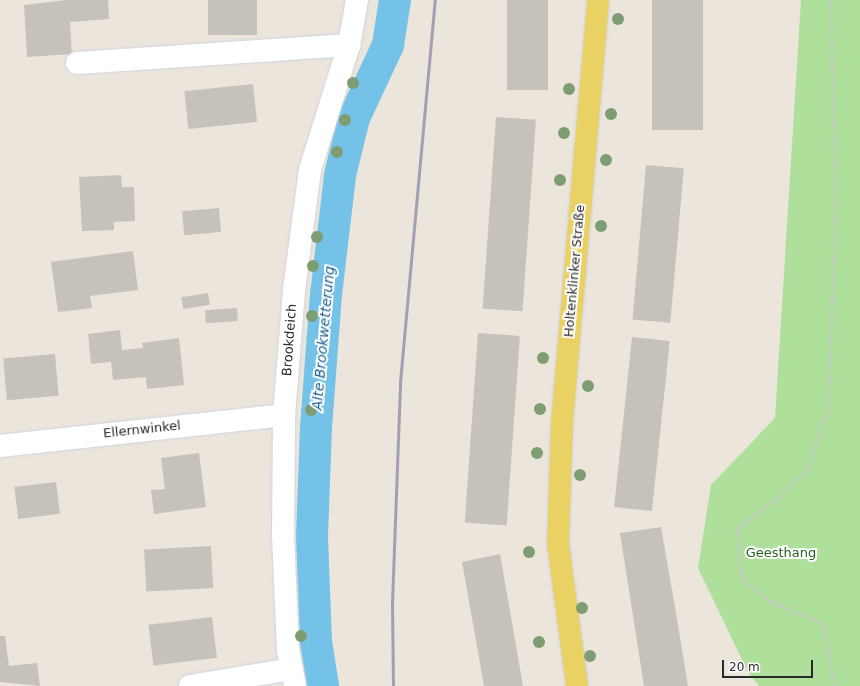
<!DOCTYPE html>
<html>
<head>
<meta charset="utf-8">
<style>
  body { margin:0 }
  #map { position:relative; width:860px; height:686px; overflow:hidden; background:#ebe5dc; font-family:"DejaVu Sans",sans-serif }
  div>[style] { position:absolute }
  .green>* { inset:0; background:#aedf9b }
  .canal>* { height:32px; margin:-16px; padding:0 16px; transform-origin:16px; border-radius:16px; background:#74c2e8 }
  .building>* { inset:0; background:#c6c2bb; transform-origin:0 0 }
  .path>* { height:2.5px; margin-top:-1.25px; transform-origin:0; background:repeating-linear-gradient(90deg,#c7c7c7 0 3px,transparent 0 5px) }
  .roads { filter:drop-shadow(0 0 1px #d1d3e1) drop-shadow(0 0 1px #d1d3e1) }
  .minor>* { height:22px; margin:-11px; padding:0 11px; transform-origin:11px; border-radius:11px; background:#fff }
  .major>* { height:22px; margin:-11px; padding:0 11px; transform-origin:11px; border-radius:11px; background:#e9d263 }
  .rail>* { height:3px; margin:-1.5px; padding:0 1.5px; transform-origin:1.5px; border-radius:1.5px; background:#9fa1b3 }
  .trees>* { width:12px; height:12px; margin:-6px; border-radius:50%; background:#7f9d73 }
  span { translate:-50% -50%; white-space:nowrap; text-align:center; line-height:1.15; -webkit-text-stroke:4px #fff; paint-order:stroke }
  .street-label { font-size:13px; color:#292929 }
  .park-label { font-size:13px; color:#27621d }
  .water-label { font-size:14px; color:#145f92; font-style:italic }
  .scale { position:absolute; left:722px; top:660px; width:91px; height:18px; box-sizing:border-box; border:2px solid #292929; border-top:0; padding-left:5px; font-size:12px; line-height:14px; white-space:nowrap; color:#292929; -webkit-text-stroke:3px #fff; paint-order:stroke }
</style>
</head>
<body>
<div id="map">
  <div class="green">
    <i style="clip-path:polygon(801px 0,860px 0,860px 686px,759px 686px,748px 672px,698px 568px,711px 485px,775px 418px)"></i>
  </div>
  <div class="canal">
    <i style="left:323px;top:686px;width:45px;rotate:-99deg"></i>
    <i style="left:316px;top:642px;width:106px;rotate:-92.2deg"></i>
    <i style="left:312px;top:536px;width:109px;rotate:-87.9deg"></i>
    <i style="left:316px;top:427px;width:132px;rotate:-85.7deg"></i>
    <i style="left:326px;top:295px;width:121px;rotate:-83.3deg"></i>
    <i style="left:340px;top:175px;width:59px;rotate:-76.2deg"></i>
    <i style="left:354px;top:118px;width:81px;rotate:-65deg"></i>
    <i style="left:388px;top:45px;width:46px;rotate:-81.2deg"></i>
  </div>
  <div class="building">
    <i style="clip-path:polygon(67px 0,108px 0,109px 19px,70px 22px,72px 54px,27px 57px,24px 5px)"></i>
    <i style="left:208px;top:0;width:49px;height:35px"></i>
    <i style="left:507px;top:0;width:41px;height:90px"></i>
    <i style="left:652px;top:0;width:51px;height:130px"></i>
    <i style="left:253px;top:84px;width:38px;height:69px;rotate:84deg"></i>
    <i style="left:496px;top:117px;width:40px;height:192px;rotate:4deg"></i>
    <i style="left:646px;top:165px;width:38px;height:155px;rotate:5deg"></i>
    <i style="clip-path:polygon(121px 175px,122px 187px,134px 187px,135px 221px,114px 222px,114px 230px,82px 231px,79px 177px)"></i>
    <i style="left:219px;top:208px;width:24px;height:37px;rotate:85deg"></i>
    <i style="clip-path:polygon(133px 251px,138px 290px,90px 296px,92px 308px,58px 312px,51px 262px)"></i>
    <i style="left:208px;top:293px;width:12px;height:27px;rotate:81deg"></i>
    <i style="left:237px;top:308px;width:13px;height:32px;rotate:86deg"></i>
    <i style="clip-path:polygon(120px 330px,122px 350px,143px 348px,142px 343px,179px 338px,184px 385px,147px 389px,146px 377px,113px 380px,111px 362px,91px 364px,88px 334px)"></i>
    <i style="left:478px;top:333px;width:42px;height:190px;rotate:4deg"></i>
    <i style="left:632px;top:337px;width:38px;height:171px;rotate:6deg"></i>
    <i style="left:55px;top:354px;width:42px;height:52px;rotate:85deg"></i>
    <i style="clip-path:polygon(199px 453px,206px 507px,154px 514px,151px 490px,165px 489px,161px 458px)"></i>
    <i style="left:56px;top:482px;width:32px;height:42px;rotate:83deg"></i>
    <i style="clip-path:polygon(661px 527px,676px 613px,688px 686px,644px 686px,620px 533px)"></i>
    <i style="left:211px;top:546px;width:42px;height:67px;rotate:87deg"></i>
    <i style="clip-path:polygon(500px 554px,511px 617px,523px 686px,484px 686px,462px 562px)"></i>
    <i style="left:212px;top:617px;width:41px;height:64px;rotate:83deg"></i>
    <i style="clip-path:polygon(0 636px,5px 636px,9px 666px,37px 663px,40px 686px,0 682px)"></i>
  </div>
  <div class="path">
    <i style="left:831px;top:0;width:206px;rotate:88.3deg"></i>
    <i style="left:837px;top:206px;width:205px;rotate:92.5deg"></i>
    <i style="left:828px;top:411px;width:64px;rotate:109.3deg"></i>
    <i style="left:807px;top:471px;width:41px;rotate:137deg"></i>
    <i style="left:777px;top:499px;width:49px;rotate:143.4deg"></i>
    <i style="left:738px;top:528px;width:50px;rotate:85.4deg"></i>
    <i style="left:742px;top:578px;width:38px;rotate:40deg"></i>
    <i style="left:771px;top:602px;width:56px;rotate:22deg"></i>
    <i style="left:823px;top:623px;width:64px;rotate:79.2deg"></i>
  </div>
  <div class="roads">
    <div class="minor">
      <i style="left:77px;top:63px;width:273px;rotate:-3.8deg"></i>
      <i style="left:0;top:446px;width:286px;rotate:-6.2deg"></i>
      <i style="left:190px;top:686px;width:103px;rotate:-9.5deg"></i>
      <i style="left:295px;top:686px;width:37px;rotate:-101deg"></i>
      <i style="left:288px;top:650px;width:114px;rotate:-92.5deg"></i>
      <i style="left:283px;top:536px;width:121px;rotate:-89.5deg"></i>
      <i style="left:284px;top:415px;width:125px;rotate:-85.4deg"></i>
      <i style="left:294px;top:290px;width:121px;rotate:-82.4deg"></i>
      <i style="left:310px;top:170px;width:131px;rotate:-72.7deg"></i>
      <i style="left:349px;top:45px;width:46px;rotate:-79.9deg"></i>
    </div>
    <div class="major">
      <i style="left:577px;top:686px;width:144px;rotate:-97.6deg"></i>
      <i style="left:558px;top:543px;width:121px;rotate:-88.1deg"></i>
      <i style="left:562px;top:422px;width:424px;rotate:-85.1deg"></i>
    </div>
  </div>
  <div class="rail">
    <i style="left:393px;top:686px;width:83px;rotate:-90.7deg"></i>
    <i style="left:392px;top:603px;width:221px;rotate:-87.9deg"></i>
    <i style="left:400px;top:382px;width:384px;rotate:-84.8deg"></i>
  </div>
  <div class="trees">
    <i style="left:618px;top:19px"></i>
    <i style="left:353px;top:83px"></i>
    <i style="left:569px;top:89px"></i>
    <i style="left:611px;top:114px"></i>
    <i style="left:345px;top:120px"></i>
    <i style="left:564px;top:133px"></i>
    <i style="left:337px;top:152px"></i>
    <i style="left:606px;top:160px"></i>
    <i style="left:560px;top:180px"></i>
    <i style="left:601px;top:226px"></i>
    <i style="left:317px;top:237px"></i>
    <i style="left:313px;top:266px"></i>
    <i style="left:312px;top:316px"></i>
    <i style="left:543px;top:358px"></i>
    <i style="left:588px;top:386px"></i>
    <i style="left:540px;top:409px"></i>
    <i style="left:311px;top:410px"></i>
    <i style="left:537px;top:453px"></i>
    <i style="left:580px;top:475px"></i>
    <i style="left:529px;top:552px"></i>
    <i style="left:582px;top:608px"></i>
    <i style="left:301px;top:636px"></i>
    <i style="left:539px;top:642px"></i>
    <i style="left:590px;top:656px"></i>
  </div>
  <div class="street-label">
    <span style="left:575px;top:271px;rotate:-85deg">Holtenklinker Straße</span>
    <span style="left:290px;top:340px;rotate:-86deg">Brookdeich</span>
    <span style="left:142px;top:430px;rotate:-6deg">Ellernwinkel</span>
  </div>
  <div class="park-label">
    <span style="left:781px;top:553px">Geesthang</span>
  </div>
  <div class="water-label">
    <span style="left:323px;top:338px;rotate:-85deg">Alte Brookwetterung</span>
  </div>
  <div class="scale">20 m</div>
</div>
</body>
</html>
